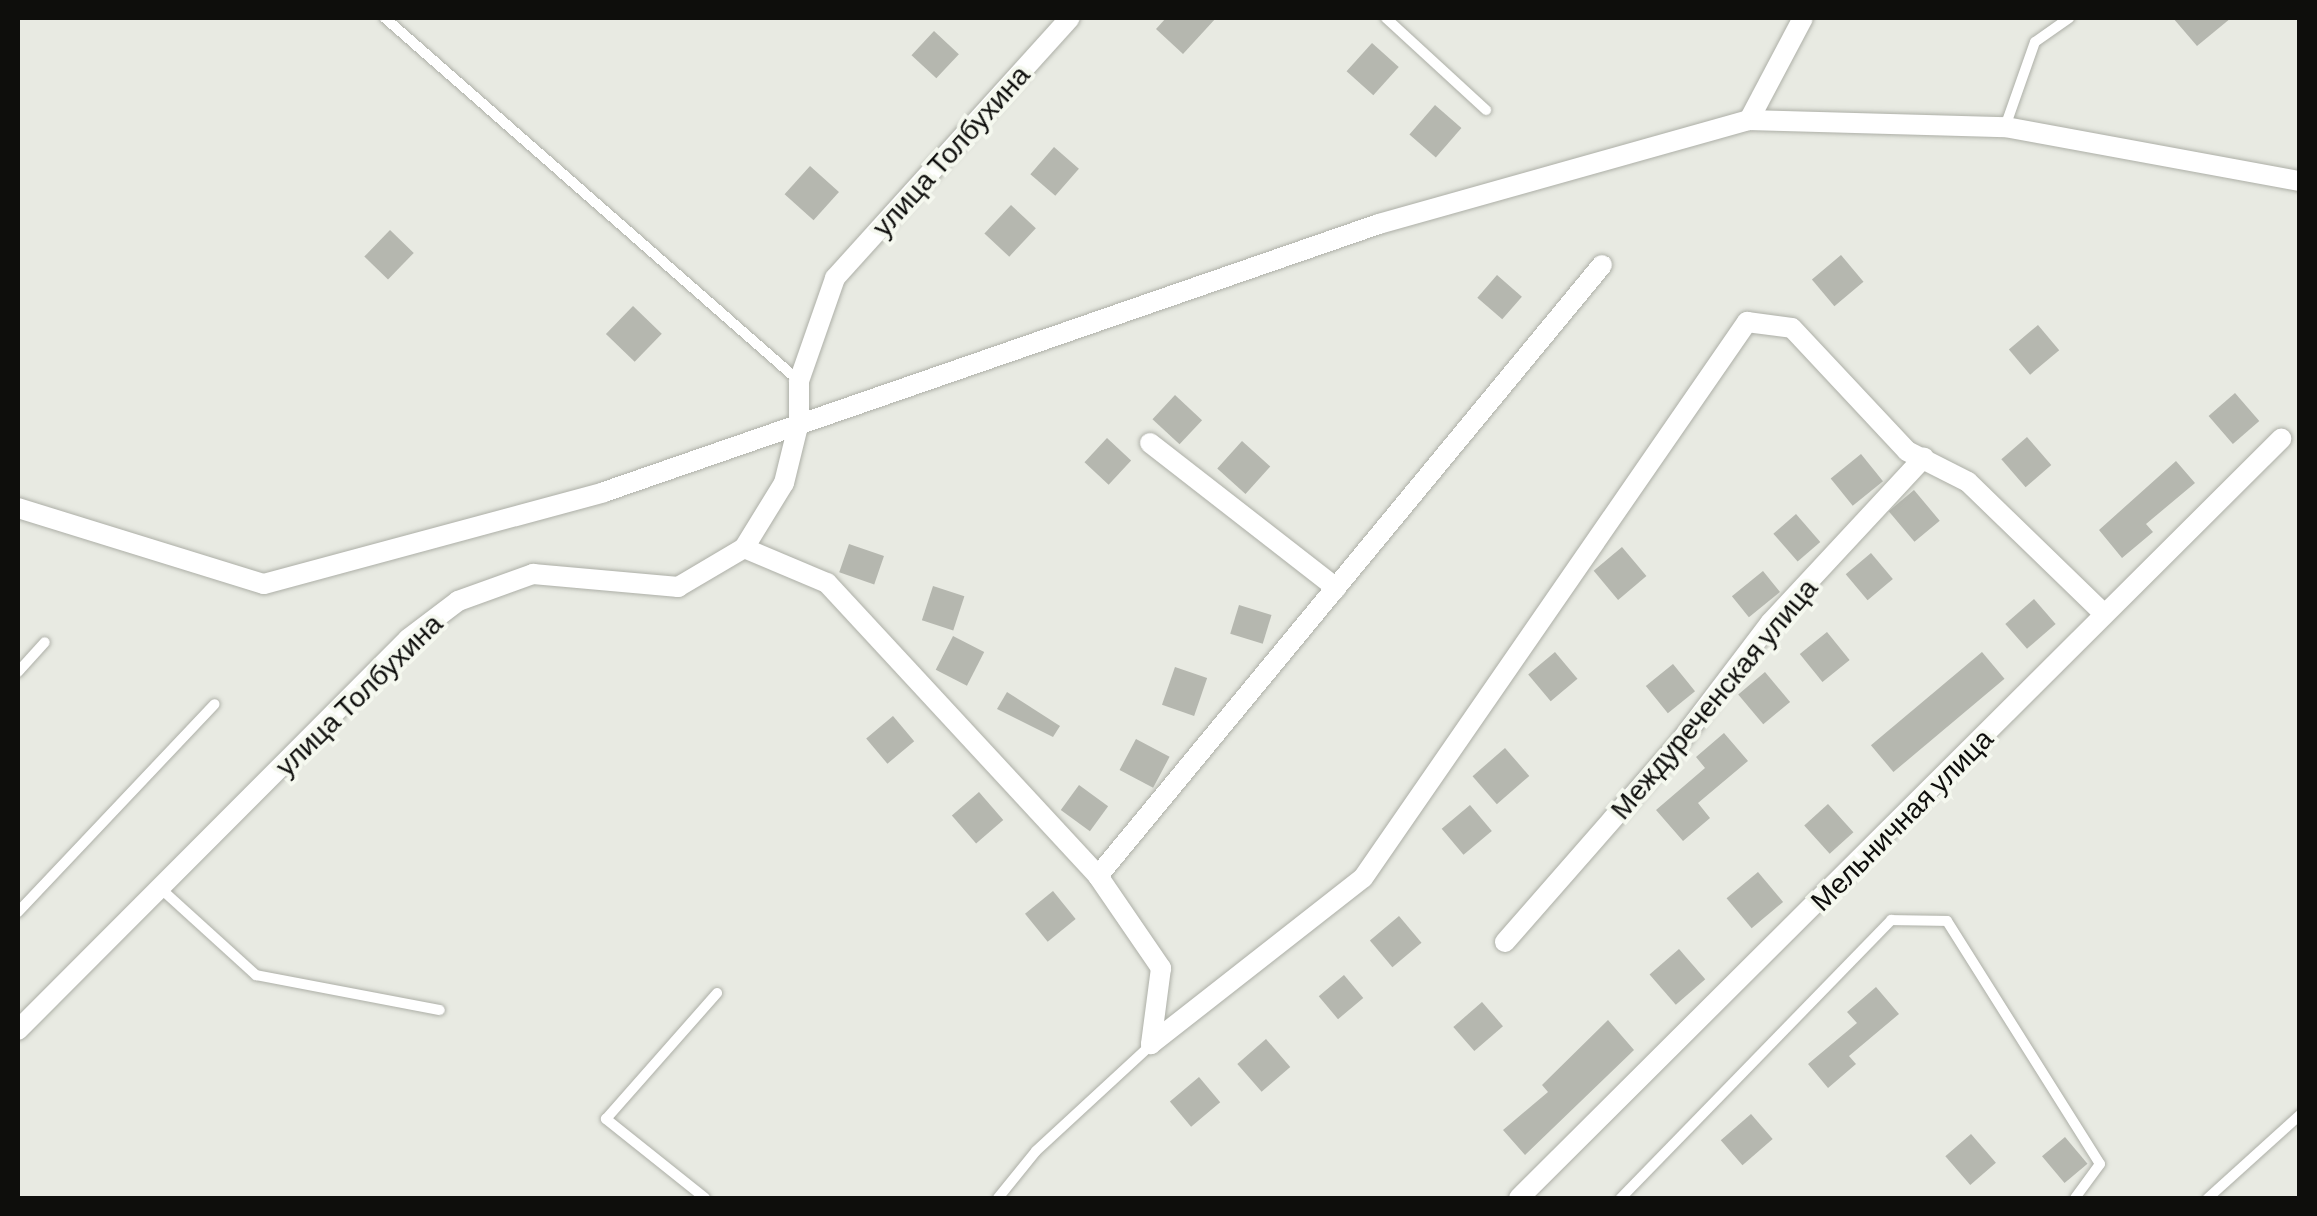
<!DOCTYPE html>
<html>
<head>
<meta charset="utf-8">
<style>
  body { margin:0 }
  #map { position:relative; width:2317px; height:1216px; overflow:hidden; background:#e8eae2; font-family:Barlow,sans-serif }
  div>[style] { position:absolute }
  .building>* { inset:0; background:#b5b7af; transform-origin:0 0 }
  .roads { filter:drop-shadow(0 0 2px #adafa7) drop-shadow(0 0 2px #adafa7) }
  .service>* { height:10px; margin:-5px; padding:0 5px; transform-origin:5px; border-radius:5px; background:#fff }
  .minor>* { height:20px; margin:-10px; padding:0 10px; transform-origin:10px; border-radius:10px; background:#fff }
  span { translate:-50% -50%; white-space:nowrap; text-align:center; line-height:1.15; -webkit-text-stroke:8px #f5f8ef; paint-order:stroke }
  .street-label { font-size:28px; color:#0e0e0c }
  .frame { position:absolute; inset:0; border:20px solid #0e0e0c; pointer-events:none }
</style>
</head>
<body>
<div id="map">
  <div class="building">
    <i style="clip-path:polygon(1166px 18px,1216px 18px,1183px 54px,1156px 29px)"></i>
    <i style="clip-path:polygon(2173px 18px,2231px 18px,2197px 46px)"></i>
    <i style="left:934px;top:31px;width:34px;height:33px;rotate:43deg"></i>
    <i style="left:1372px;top:43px;width:36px;height:38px;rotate:42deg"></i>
    <i style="left:1435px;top:105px;width:35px;height:39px;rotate:41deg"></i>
    <i style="left:1054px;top:147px;width:33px;height:36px;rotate:41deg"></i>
    <i style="left:810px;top:166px;width:39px;height:38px;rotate:42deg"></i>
    <i style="left:1011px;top:205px;width:34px;height:39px;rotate:43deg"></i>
    <i style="left:390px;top:230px;width:33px;height:37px;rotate:44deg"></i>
    <i style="left:1841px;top:255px;width:35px;height:38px;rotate:50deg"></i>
    <i style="left:1497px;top:275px;width:33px;height:30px;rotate:41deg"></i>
    <i style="left:633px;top:306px;width:40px;height:39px;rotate:44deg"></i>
    <i style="left:2038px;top:325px;width:33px;height:38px;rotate:50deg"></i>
    <i style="left:2235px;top:393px;width:37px;height:35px;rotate:49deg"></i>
    <i style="left:1175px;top:395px;width:37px;height:33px;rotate:43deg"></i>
    <i style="left:2027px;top:437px;width:37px;height:34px;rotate:49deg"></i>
    <i style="left:1107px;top:438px;width:33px;height:33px;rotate:43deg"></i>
    <i style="left:1242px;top:441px;width:38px;height:37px;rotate:42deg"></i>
    <i style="left:1861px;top:454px;width:35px;height:39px;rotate:51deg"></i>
    <i style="clip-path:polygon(2176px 461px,2195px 483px,2146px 524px,2153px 532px,2122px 558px,2099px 530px)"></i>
    <i style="left:1914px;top:490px;width:40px;height:33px;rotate:50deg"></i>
    <i style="left:1796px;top:514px;width:37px;height:30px;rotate:49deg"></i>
    <i style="left:849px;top:544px;width:37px;height:30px;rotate:19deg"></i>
    <i style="left:1622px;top:547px;width:38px;height:37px;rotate:50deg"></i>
    <i style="left:1871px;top:553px;width:34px;height:33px;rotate:50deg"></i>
    <i style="left:1763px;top:571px;width:27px;height:40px;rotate:51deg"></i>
    <i style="left:933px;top:586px;width:33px;height:36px;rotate:18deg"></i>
    <i style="left:2034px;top:599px;width:33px;height:38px;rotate:49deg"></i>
    <i style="left:1239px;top:605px;width:34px;height:30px;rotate:17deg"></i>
    <i style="left:1827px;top:632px;width:36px;height:35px;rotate:51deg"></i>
    <i style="left:953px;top:636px;width:35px;height:38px;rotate:27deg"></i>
    <i style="left:1555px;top:652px;width:35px;height:35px;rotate:50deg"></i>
    <i style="left:1982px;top:652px;width:35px;height:145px;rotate:50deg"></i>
    <i style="left:1673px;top:664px;width:35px;height:35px;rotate:51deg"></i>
    <i style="left:1175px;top:667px;width:34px;height:40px;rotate:19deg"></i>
    <i style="left:1765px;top:672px;width:39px;height:35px;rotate:50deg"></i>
    <i style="clip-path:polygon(1007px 692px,1060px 726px,1053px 737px,997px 709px)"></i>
    <i style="left:893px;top:716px;width:33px;height:35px;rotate:50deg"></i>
    <i style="clip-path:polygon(1724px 733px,1748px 761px,1698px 803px,1710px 818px,1683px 841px,1656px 810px,1705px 768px,1696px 757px)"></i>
    <i style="left:1136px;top:739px;width:38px;height:35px;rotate:28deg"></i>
    <i style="left:1505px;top:748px;width:37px;height:43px;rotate:49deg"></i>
    <i style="left:1079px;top:785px;width:36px;height:31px;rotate:36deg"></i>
    <i style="left:979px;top:792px;width:37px;height:36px;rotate:49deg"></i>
    <i style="left:1828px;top:804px;width:38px;height:32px;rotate:48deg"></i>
    <i style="left:1470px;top:805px;width:34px;height:37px;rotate:50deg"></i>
    <i style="left:1758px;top:872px;width:39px;height:41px;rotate:50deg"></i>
    <i style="left:1053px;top:891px;width:36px;height:36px;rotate:51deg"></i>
    <i style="left:1399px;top:916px;width:35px;height:38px;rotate:50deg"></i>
    <i style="left:1679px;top:949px;width:40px;height:39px;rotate:49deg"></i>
    <i style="left:1344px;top:975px;width:30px;height:33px;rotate:50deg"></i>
    <i style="clip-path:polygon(1876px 987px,1899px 1014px,1849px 1056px,1856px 1064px,1828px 1088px,1808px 1064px,1857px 1023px,1847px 1012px)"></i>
    <i style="left:1482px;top:1002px;width:32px;height:38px;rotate:49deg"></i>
    <i style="clip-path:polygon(1608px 1020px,1634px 1050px,1525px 1155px,1503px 1130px,1548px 1092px,1542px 1085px)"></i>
    <i style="left:1266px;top:1039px;width:37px;height:38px;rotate:49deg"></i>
    <i style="left:1199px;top:1077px;width:33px;height:38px;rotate:50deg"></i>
    <i style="left:1751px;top:1114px;width:33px;height:40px;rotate:49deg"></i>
    <i style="left:1971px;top:1134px;width:38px;height:34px;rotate:49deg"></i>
    <i style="left:2065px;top:1137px;width:35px;height:30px;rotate:50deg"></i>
  </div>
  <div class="roads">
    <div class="service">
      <i style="left:385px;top:18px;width:551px;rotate:41.24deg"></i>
      <i style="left:1386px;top:18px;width:136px;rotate:42.6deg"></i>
      <i style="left:2005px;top:127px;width:90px;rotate:-70.6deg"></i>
      <i style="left:2035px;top:42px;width:42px;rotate:-35.2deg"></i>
      <i style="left:18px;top:672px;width:40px;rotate:-48deg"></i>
      <i style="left:160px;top:888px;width:130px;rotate:42.2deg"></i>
      <i style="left:256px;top:975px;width:187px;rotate:10.8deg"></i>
      <i style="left:18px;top:912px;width:286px;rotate:-46.6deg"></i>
      <i style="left:705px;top:1198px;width:127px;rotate:-141.4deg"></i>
      <i style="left:606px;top:1119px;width:168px;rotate:-48.6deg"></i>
      <i style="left:998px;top:1198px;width:60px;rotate:-51deg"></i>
      <i style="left:1036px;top:1151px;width:156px;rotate:-42.7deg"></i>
      <i style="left:1621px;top:1198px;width:388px;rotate:-45.8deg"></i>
      <i style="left:1891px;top:920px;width:56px;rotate:1deg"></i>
      <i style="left:1947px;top:921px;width:287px;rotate:57.8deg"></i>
      <i style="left:2100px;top:1164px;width:42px;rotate:126.3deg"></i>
      <i style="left:2208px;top:1198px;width:124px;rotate:-42.1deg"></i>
    </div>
    <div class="minor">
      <i style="left:1749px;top:120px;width:115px;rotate:-62.1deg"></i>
      <i style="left:1150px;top:443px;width:236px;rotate:37.9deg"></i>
      <i style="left:18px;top:508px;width:257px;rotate:17.2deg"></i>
      <i style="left:264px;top:584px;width:352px;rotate:-15.1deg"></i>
      <i style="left:604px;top:492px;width:820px;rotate:-19.08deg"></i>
      <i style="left:1379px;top:224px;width:384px;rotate:-15.7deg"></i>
      <i style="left:1749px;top:120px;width:256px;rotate:1.6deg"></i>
      <i style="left:2005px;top:127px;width:300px;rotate:10.4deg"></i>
      <i style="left:744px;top:548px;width:90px;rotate:22.9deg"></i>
      <i style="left:827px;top:583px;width:399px;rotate:47.2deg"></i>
      <i style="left:1098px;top:876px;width:792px;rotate:-50.48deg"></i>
      <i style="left:1098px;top:876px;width:112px;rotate:55.6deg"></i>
      <i style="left:1161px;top:968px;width:77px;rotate:97.5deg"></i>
      <i style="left:1151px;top:1044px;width:269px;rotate:-38.1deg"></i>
      <i style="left:1363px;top:878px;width:676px;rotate:-55.37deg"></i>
      <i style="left:1747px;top:322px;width:45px;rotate:7.6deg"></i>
      <i style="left:1792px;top:328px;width:168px;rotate:46.9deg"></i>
      <i style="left:1907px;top:451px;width:68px;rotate:26.9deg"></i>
      <i style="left:1968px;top:482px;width:188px;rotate:44.1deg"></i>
      <i style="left:1505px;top:942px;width:264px;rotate:-48.8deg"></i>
      <i style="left:1679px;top:743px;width:151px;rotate:-52.8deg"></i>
      <i style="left:1770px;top:623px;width:226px;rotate:-47.1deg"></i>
      <i style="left:18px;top:1030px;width:552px;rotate:-45.07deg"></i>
      <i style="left:408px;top:639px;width:63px;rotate:-37.2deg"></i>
      <i style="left:458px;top:601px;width:80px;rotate:-19.8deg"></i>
      <i style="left:533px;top:574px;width:146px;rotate:5.1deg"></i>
      <i style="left:678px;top:587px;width:77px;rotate:-30.6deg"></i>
      <i style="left:744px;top:548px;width:76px;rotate:-58.4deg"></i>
      <i style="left:784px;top:483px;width:63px;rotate:-76.2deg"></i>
      <i style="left:799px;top:422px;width:41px;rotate:-90deg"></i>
      <i style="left:799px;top:381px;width:109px;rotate:-70.7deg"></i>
      <i style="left:835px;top:278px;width:350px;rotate:-47.9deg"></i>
      <i style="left:1519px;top:1198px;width:1076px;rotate:-44.89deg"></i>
    </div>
  </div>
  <div class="street-label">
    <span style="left:950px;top:150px;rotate:-48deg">улица Толбухина</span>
    <span style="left:358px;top:694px;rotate:-44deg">улица Толбухина</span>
    <span style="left:1713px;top:698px;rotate:-50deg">Междуреченская улица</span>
    <span style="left:1901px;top:819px;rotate:-45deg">Мельничная улица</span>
  </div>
  <div class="frame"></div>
</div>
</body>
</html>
